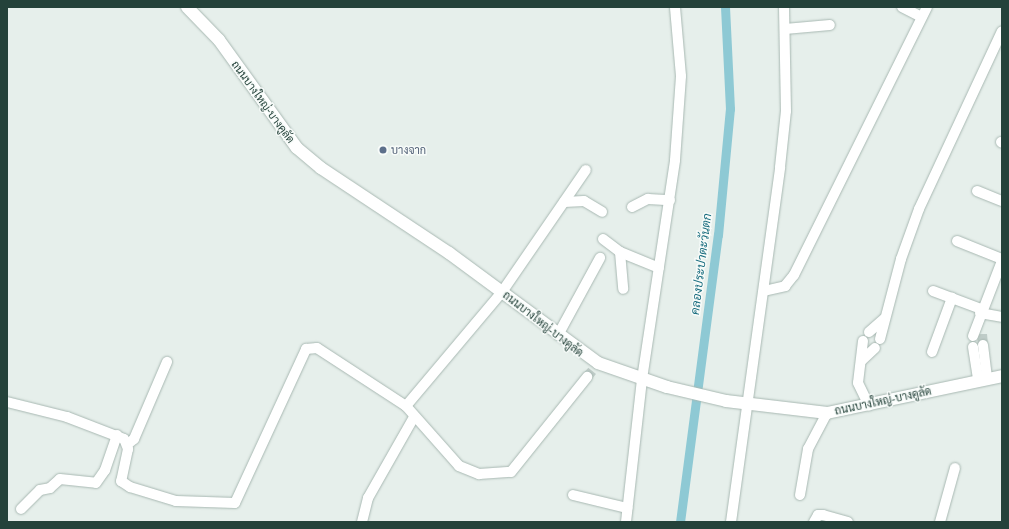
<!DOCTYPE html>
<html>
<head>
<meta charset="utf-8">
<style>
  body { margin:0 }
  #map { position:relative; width:1009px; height:529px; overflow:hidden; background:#e6efeb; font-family:"Noto Sans",Sarabun,sans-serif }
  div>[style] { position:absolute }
  .canal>* { height:9px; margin:-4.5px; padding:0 4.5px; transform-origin:4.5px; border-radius:4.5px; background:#8ec9d4 }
  .minor-tunnel>* { height:10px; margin-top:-5px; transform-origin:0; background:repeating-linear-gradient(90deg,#bfccc8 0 10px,transparent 0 15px) }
  .roads { filter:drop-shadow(0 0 1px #a8b8b2) drop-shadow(0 0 1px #a8b8b2) }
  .minor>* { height:10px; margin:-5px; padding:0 5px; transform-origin:5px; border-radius:5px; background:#fff }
  .tertiary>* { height:12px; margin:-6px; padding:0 6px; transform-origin:6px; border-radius:6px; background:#fff }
  .dots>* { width:11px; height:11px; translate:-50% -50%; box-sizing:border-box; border:2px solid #f7fbf9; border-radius:50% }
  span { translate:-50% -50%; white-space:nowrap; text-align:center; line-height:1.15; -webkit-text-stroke:3px #f7fbf9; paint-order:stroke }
  .street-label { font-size:11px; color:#24423a }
  .service-label { font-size:11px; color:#4e5e75 }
  .left { translate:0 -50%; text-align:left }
  .water-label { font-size:12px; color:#1c6f80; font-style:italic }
  .frame { position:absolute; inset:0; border:8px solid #24423a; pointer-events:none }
</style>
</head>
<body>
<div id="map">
  <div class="canal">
    <i style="left:680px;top:522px;width:290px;rotate:-82.5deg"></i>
    <i style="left:718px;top:235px;width:127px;rotate:-84.6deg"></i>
    <i style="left:730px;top:109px;width:102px;rotate:-92.8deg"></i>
  </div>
  <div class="minor-tunnel">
    <i style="left:982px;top:334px;width:11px;rotate:85deg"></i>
    <i style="left:587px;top:377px;width:8px;rotate:-50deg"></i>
  </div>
  <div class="roads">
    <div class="minor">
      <i style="left:902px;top:7px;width:22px;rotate:27deg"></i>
      <i style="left:785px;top:29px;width:45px;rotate:-5.1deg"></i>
      <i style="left:1001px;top:142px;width:1px;rotate:45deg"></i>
      <i style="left:977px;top:191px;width:27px;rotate:22deg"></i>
      <i style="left:564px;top:202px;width:20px;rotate:-3deg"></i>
      <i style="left:584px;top:201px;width:21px;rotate:31deg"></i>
      <i style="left:632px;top:207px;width:18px;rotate:-27deg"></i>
      <i style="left:648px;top:199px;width:22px;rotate:3deg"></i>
      <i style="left:603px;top:239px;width:21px;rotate:37deg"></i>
      <i style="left:620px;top:252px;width:42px;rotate:22.3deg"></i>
      <i style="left:957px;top:241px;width:48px;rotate:21.8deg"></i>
      <i style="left:620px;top:252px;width:37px;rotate:85deg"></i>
      <i style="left:764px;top:291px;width:22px;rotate:-13deg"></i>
      <i style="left:785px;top:286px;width:14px;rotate:-51deg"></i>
      <i style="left:794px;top:275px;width:299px;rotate:-63.6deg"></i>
      <i style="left:933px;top:291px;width:51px;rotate:20.6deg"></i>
      <i style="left:980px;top:313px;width:22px;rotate:10deg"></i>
      <i style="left:869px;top:332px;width:20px;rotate:-41deg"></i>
      <i style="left:558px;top:335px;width:88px;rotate:-61.4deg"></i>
      <i style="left:973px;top:336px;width:80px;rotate:-68.9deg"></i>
      <i style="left:880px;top:339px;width:83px;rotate:-75.3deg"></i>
      <i style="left:901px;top:259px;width:53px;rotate:-70.2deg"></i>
      <i style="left:919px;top:209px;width:196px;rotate:-65deg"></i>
      <i style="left:863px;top:341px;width:42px;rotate:96.8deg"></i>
      <i style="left:858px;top:383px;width:25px;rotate:64deg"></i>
      <i style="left:983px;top:345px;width:33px;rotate:83deg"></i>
      <i style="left:973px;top:347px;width:32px;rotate:81deg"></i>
      <i style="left:932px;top:352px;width:58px;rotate:-69.7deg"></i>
      <i style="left:861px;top:361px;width:19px;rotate:-43deg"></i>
      <i style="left:7px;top:402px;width:62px;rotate:14deg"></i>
      <i style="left:67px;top:417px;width:61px;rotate:21.1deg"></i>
      <i style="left:124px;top:439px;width:11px;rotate:68deg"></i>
      <i style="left:128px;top:449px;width:33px;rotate:102deg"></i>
      <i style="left:121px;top:481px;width:11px;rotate:34deg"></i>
      <i style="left:130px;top:487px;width:48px;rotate:16.9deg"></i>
      <i style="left:176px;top:501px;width:59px;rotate:1.9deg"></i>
      <i style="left:235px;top:503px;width:170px;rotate:-65.2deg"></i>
      <i style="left:306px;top:349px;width:11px;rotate:-5deg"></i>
      <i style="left:317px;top:348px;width:106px;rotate:33.1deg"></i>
      <i style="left:406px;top:406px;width:80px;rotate:48.5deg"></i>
      <i style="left:459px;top:466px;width:22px;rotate:22deg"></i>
      <i style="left:479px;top:474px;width:32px;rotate:-4deg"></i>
      <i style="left:511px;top:472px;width:122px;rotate:-51.3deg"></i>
      <i style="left:406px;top:406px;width:149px;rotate:-49.9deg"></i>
      <i style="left:502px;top:292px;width:148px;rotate:-55.5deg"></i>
      <i style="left:128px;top:444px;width:8px;rotate:-40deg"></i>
      <i style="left:134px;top:439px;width:84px;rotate:-66.8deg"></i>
      <i style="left:573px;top:495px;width:56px;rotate:13.5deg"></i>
      <i style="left:800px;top:495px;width:47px;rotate:-80.1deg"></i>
      <i style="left:808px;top:449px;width:41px;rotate:-62.2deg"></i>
      <i style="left:21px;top:509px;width:27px;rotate:-45deg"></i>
      <i style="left:40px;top:490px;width:10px;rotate:-11deg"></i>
      <i style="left:50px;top:488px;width:13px;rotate:-42deg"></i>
      <i style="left:60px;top:479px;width:36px;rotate:6deg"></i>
      <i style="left:96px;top:483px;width:16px;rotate:-55deg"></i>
      <i style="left:105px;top:470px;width:37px;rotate:-71deg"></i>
      <i style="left:362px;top:522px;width:25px;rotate:-76deg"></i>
      <i style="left:368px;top:498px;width:93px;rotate:-60.4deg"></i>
      <i style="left:626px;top:522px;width:144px;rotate:-83.6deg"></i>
      <i style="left:642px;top:379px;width:221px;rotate:-81.4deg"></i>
      <i style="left:675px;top:160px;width:84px;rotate:-85.9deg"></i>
      <i style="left:681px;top:76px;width:69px;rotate:-95deg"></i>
      <i style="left:731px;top:522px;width:358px;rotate:-82.1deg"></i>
      <i style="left:780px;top:167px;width:56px;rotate:-83.9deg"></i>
      <i style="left:786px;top:111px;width:104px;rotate:-91.1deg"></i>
      <i style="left:814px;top:522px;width:8px;rotate:-60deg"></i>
      <i style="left:818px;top:515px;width:5px"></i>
      <i style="left:823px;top:515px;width:26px;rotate:16deg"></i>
      <i style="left:940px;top:522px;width:56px;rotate:-74.5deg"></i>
    </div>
    <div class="tertiary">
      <i style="left:187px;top:7px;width:46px;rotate:45.9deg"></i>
      <i style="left:219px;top:40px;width:133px;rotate:54.2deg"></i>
      <i style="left:297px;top:148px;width:31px;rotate:40deg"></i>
      <i style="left:321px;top:168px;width:154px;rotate:33.6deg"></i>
      <i style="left:449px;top:253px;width:185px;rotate:36.4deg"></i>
      <i style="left:598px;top:363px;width:73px;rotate:19.2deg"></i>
      <i style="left:667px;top:387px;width:61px;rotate:13.3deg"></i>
      <i style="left:726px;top:401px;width:102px;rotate:6.8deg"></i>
      <i style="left:827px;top:413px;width:179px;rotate:-11.9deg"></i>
    </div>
  </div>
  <div class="dots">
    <i style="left:383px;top:150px;background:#5c6f8a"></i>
  </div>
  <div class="street-label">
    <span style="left:263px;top:102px;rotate:54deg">ถนนบางใหญ่-บางคูลัด</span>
    <span style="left:543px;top:324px;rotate:38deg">ถนนบางใหญ่-บางคูลัด</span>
    <span style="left:883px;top:401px;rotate:-12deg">ถนนบางใหญ่-บางคูลัด</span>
  </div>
  <div class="service-label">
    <span class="left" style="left:391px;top:150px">บางจาก</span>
  </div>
  <div class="water-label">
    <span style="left:701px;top:264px;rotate:-83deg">คลองประปาตะวันตก</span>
  </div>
  <div class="frame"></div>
</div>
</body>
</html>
